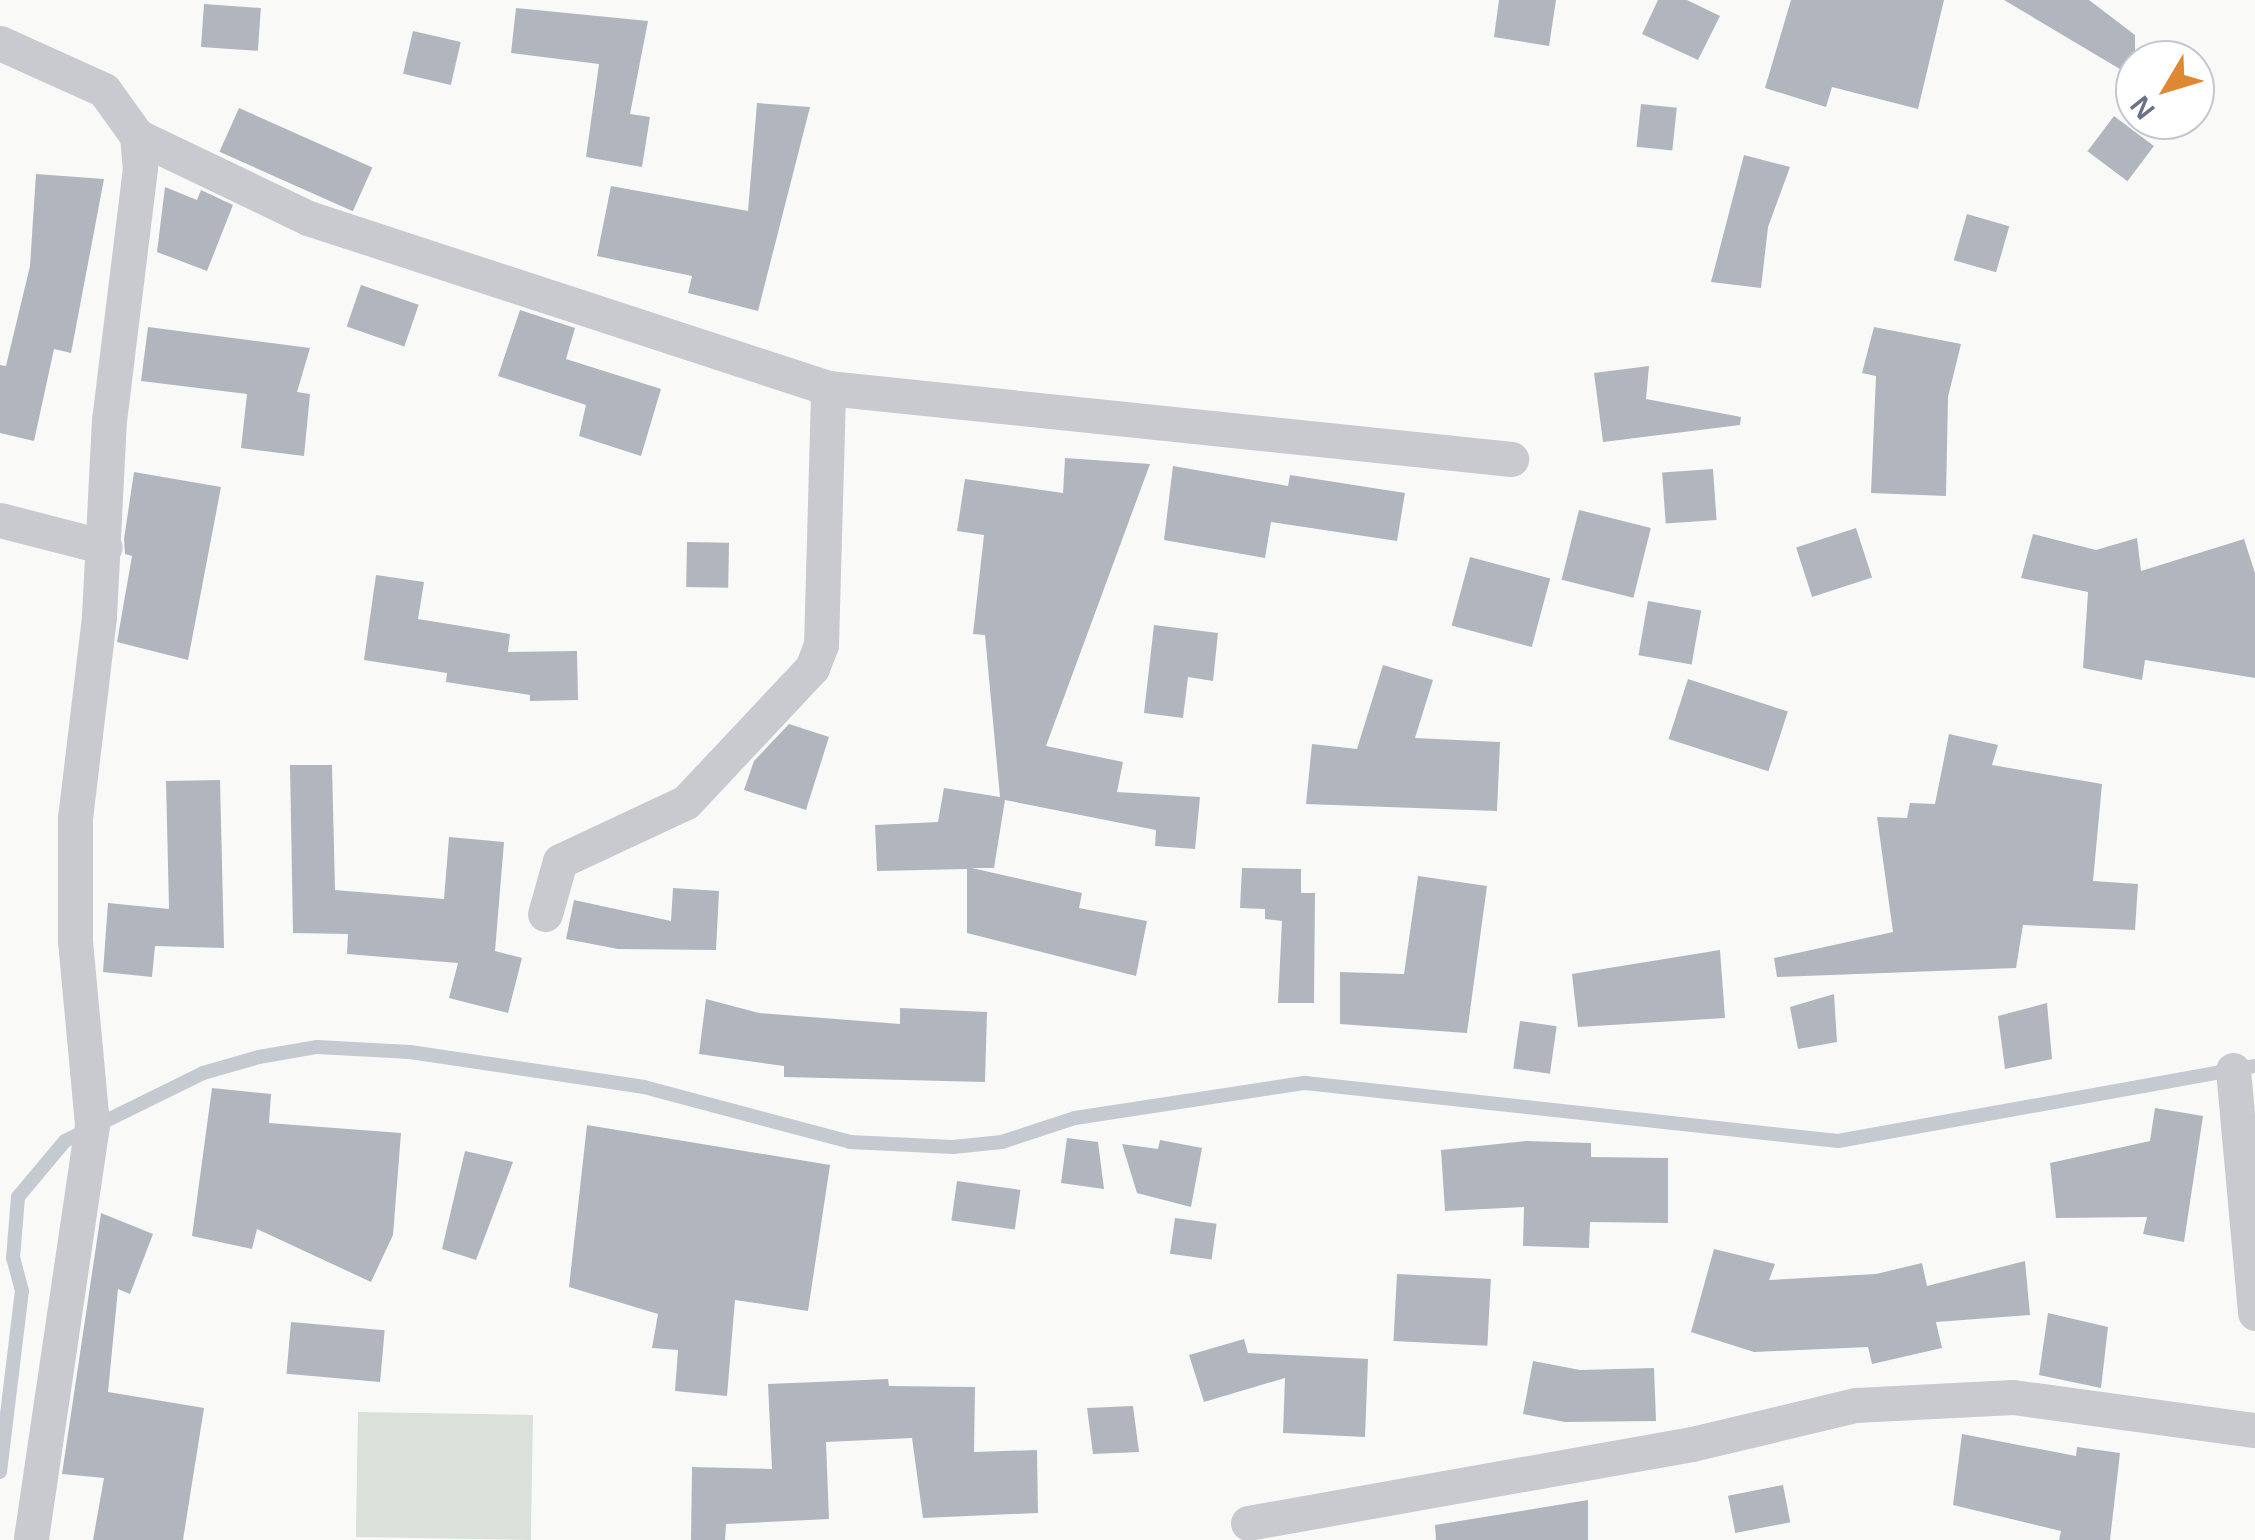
<!DOCTYPE html>
<html>
<head>
<meta charset="utf-8">
<style>
  body { margin:0 }
  #map { position:relative; width:2255px; height:1540px; overflow:hidden; background:#f9faf8; font-family:Arial,sans-serif }
  div>[style] { position:absolute }
  .green>* { inset:0; background:#dae1d9; transform-origin:0 0 }
  .stream>* { height:14px; margin:-7px; padding:0 7px; transform-origin:7px; border-radius:7px; background:#c5c9d0 }
  .building>* { inset:0; background:#b1b5be; transform-origin:0 0 }
  .street>* { height:35px; margin:-17.5px; padding:0 17.5px; transform-origin:17.5px; border-radius:17.5px; background:#c8cacf }
  span { translate:-50% -50%; white-space:nowrap; text-align:center; line-height:1.15; -webkit-text-stroke:10px #fff; paint-order:stroke }
  .north { position:absolute; left:2115px; top:40px; width:100px; height:100px; box-sizing:border-box; background:#fff; border:2px solid #c3c7cf; border-radius:50%; rotate:232deg; font-size:28px; font-weight:700; line-height:40px; text-align:center; color:#6a7287 }
  .north::after { content:''; display:block; margin:auto; width:35px; height:45px; background:#de8833; clip-path:polygon(50% 0,100% 100%,50% 72%,0 100%) }
</style>
</head>
<body>
<div id="map">
  <div class="green">
    <i style="left:533px;top:1415px;width:125px;height:175px;rotate:91deg"></i>
  </div>
  <div class="stream">
    <i style="left:0;top:1472px;width:182px;rotate:-83.1deg"></i>
    <i style="left:22px;top:1291px;width:34px;rotate:-105deg"></i>
    <i style="left:13px;top:1258px;width:61px;rotate:-85.3deg"></i>
    <i style="left:18px;top:1197px;width:73px;rotate:-50deg"></i>
    <i style="left:65px;top:1141px;width:154px;rotate:-26.2deg"></i>
    <i style="left:203px;top:1073px;width:58px;rotate:-15.9deg"></i>
    <i style="left:259px;top:1057px;width:59px;rotate:-9.8deg"></i>
    <i style="left:317px;top:1047px;width:93px;rotate:3.1deg"></i>
    <i style="left:410px;top:1052px;width:237px;rotate:8.5deg"></i>
    <i style="left:644px;top:1087px;width:213px;rotate:14.9deg"></i>
    <i style="left:850px;top:1142px;width:103px;rotate:2.8deg"></i>
    <i style="left:953px;top:1147px;width:49px;rotate:-5.8deg"></i>
    <i style="left:1002px;top:1142px;width:77px;rotate:-18.2deg"></i>
    <i style="left:1075px;top:1118px;width:233px;rotate:-8.7deg"></i>
    <i style="left:1305px;top:1083px;width:536px;rotate:6.21deg"></i>
    <i style="left:1838px;top:1141px;width:424px;rotate:-10.2deg"></i>
  </div>
  <div class="building">
    <i style="clip-path:polygon(1499px 0,1556px 0,1549px 46px,1494px 37px)"></i>
    <i style="clip-path:polygon(1658px 0,1687px 0,1720px 16px,1698px 60px,1642px 34px)"></i>
    <i style="clip-path:polygon(1791px 0,1944px 0,1918px 109px,1832px 87px,1826px 107px,1765px 88px)"></i>
    <i style="clip-path:polygon(2004px 0,2089px 0,2135px 35px,2135px 78px)"></i>
    <i style="left:204px;top:4px;width:57px;height:43px;rotate:4deg"></i>
    <i style="clip-path:polygon(516px 8px,648px 21px,630px 114px,650px 117px,642px 167px,586px 157px,599px 64px,511px 53px)"></i>
    <i style="left:413px;top:31px;width:49px;height:44px;rotate:13deg"></i>
    <i style="clip-path:polygon(757px 103px,810px 107px,758px 311px,688px 293px,692px 276px,597px 256px,611px 186px,748px 211px)"></i>
    <i style="left:1641px;top:104px;width:36px;height:43px;rotate:6deg"></i>
    <i style="left:239px;top:108px;width:146px;height:48px;rotate:24deg"></i>
    <i style="left:2114px;top:116px;width:50px;height:44px;rotate:37deg"></i>
    <i style="clip-path:polygon(1744px 155px,1790px 167px,1768px 227px,1761px 288px,1711px 282px)"></i>
    <i style="clip-path:polygon(36px 174px,104px 179px,71px 353px,54px 349px,34px 441px,0 433px,0 365px,6px 366px,30px 266px)"></i>
    <i style="clip-path:polygon(165px 187px,197px 200px,201px 190px,233px 205px,207px 271px,157px 252px)"></i>
    <i style="left:1967px;top:214px;width:44px;height:48px;rotate:16deg"></i>
    <i style="left:361px;top:285px;width:61px;height:44px;rotate:19deg"></i>
    <i style="clip-path:polygon(520px 310px,575px 328px,566px 359px,661px 389px,641px 456px,579px 436px,586px 405px,498px 376px)"></i>
    <i style="clip-path:polygon(148px 327px,310px 348px,297px 392px,310px 394px,304px 456px,241px 448px,247px 394px,141px 381px)"></i>
    <i style="clip-path:polygon(1874px 327px,1961px 344px,1948px 397px,1946px 496px,1871px 493px,1876px 376px,1862px 373px)"></i>
    <i style="clip-path:polygon(1649px 366px,1646px 399px,1741px 417px,1740px 425px,1603px 442px,1594px 373px)"></i>
    <i style="clip-path:polygon(1065px 458px,1150px 464px,1046px 746px,1123px 762px,1117px 792px,1200px 797px,1195px 849px,1155px 846px,1156px 830px,1005px 800px,994px 868px,972px 868px,1082px 893px,1079px 908px,1147px 921px,1136px 976px,967px 933px,967px 869px,877px 871px,875px 825px,938px 822px,944px 788px,1000px 797px,985px 635px,973px 634px,984px 535px,957px 531px,965px 479px,1063px 493px)"></i>
    <i style="clip-path:polygon(1173px 466px,1288px 486px,1290px 475px,1405px 493px,1397px 541px,1271px 522px,1265px 558px,1164px 540px)"></i>
    <i style="left:1713px;top:469px;width:51px;height:51px;rotate:86deg"></i>
    <i style="clip-path:polygon(134px 472px,221px 487px,188px 660px,117px 642px,132px 556px,125px 554px,124px 539px)"></i>
    <i style="left:1579px;top:510px;width:74px;height:72px;rotate:14deg"></i>
    <i style="left:1856px;top:528px;width:52px;height:63px;rotate:72deg"></i>
    <i style="clip-path:polygon(2033px 534px,2096px 550px,2137px 538px,2141px 571px,2244px 539px,2255px 573px,2255px 678px,2145px 660px,2142px 680px,2083px 668px,2088px 592px,2021px 578px)"></i>
    <i style="left:687px;top:542px;width:42px;height:45px;rotate:1deg"></i>
    <i style="left:1470px;top:557px;width:83px;height:71px;rotate:15deg"></i>
    <i style="clip-path:polygon(376px 575px,424px 582px,418px 619px,510px 634px,508px 652px,577px 651px,578px 700px,530px 701px,530px 695px,446px 682px,447px 673px,364px 660px)"></i>
    <i style="left:1648px;top:601px;width:54px;height:55px;rotate:10deg"></i>
    <i style="clip-path:polygon(1154px 625px,1218px 633px,1213px 681px,1188px 677px,1183px 718px,1144px 713px)"></i>
    <i style="clip-path:polygon(1383px 665px,1433px 680px,1415px 738px,1500px 742px,1497px 811px,1306px 804px,1312px 744px,1357px 749px)"></i>
    <i style="left:1688px;top:679px;width:105px;height:63px;rotate:18deg"></i>
    <i style="clip-path:polygon(789px 724px,829px 737px,806px 810px,744px 790px,754px 761px)"></i>
    <i style="clip-path:polygon(1949px 734px,1998px 745px,1992px 765px,2102px 784px,2093px 881px,2138px 884px,2135px 930px,2023px 925px,2016px 968px,1777px 977px,1774px 958px,1893px 932px,1877px 817px,1907px 818px,1910px 803px,1935px 804px)"></i>
    <i style="clip-path:polygon(290px 765px,332px 765px,335px 890px,444px 899px,449px 837px,504px 842px,495px 951px,522px 958px,508px 1013px,449px 998px,458px 963px,347px 954px,348px 934px,293px 933px)"></i>
    <i style="clip-path:polygon(220px 780px,224px 948px,155px 946px,152px 977px,103px 972px,108px 903px,169px 909px,166px 781px)"></i>
    <i style="clip-path:polygon(1242px 868px,1301px 869px,1301px 893px,1315px 893px,1314px 1003px,1278px 1003px,1282px 921px,1265px 919px,1265px 909px,1240px 908px)"></i>
    <i style="clip-path:polygon(1418px 876px,1487px 886px,1467px 1033px,1340px 1024px,1340px 972px,1404px 974px)"></i>
    <i style="clip-path:polygon(673px 888px,719px 891px,716px 950px,618px 949px,566px 939px,574px 900px,671px 921px)"></i>
    <i style="clip-path:polygon(1720px 950px,1725px 1018px,1578px 1027px,1572px 974px)"></i>
    <i style="clip-path:polygon(1834px 994px,1837px 1042px,1798px 1049px,1790px 1007px)"></i>
    <i style="clip-path:polygon(706px 999px,759px 1013px,900px 1024px,900px 1008px,987px 1012px,985px 1082px,784px 1077px,784px 1066px,699px 1054px)"></i>
    <i style="clip-path:polygon(2047px 1003px,2052px 1059px,2005px 1069px,1998px 1016px)"></i>
    <i style="left:1520px;top:1021px;width:37px;height:48px;rotate:8deg"></i>
    <i style="clip-path:polygon(212px 1088px,271px 1094px,269px 1123px,401px 1133px,393px 1235px,371px 1282px,257px 1229px,252px 1249px,192px 1236px)"></i>
    <i style="clip-path:polygon(2155px 1108px,2203px 1116px,2184px 1242px,2143px 1234px,2147px 1217px,2056px 1218px,2050px 1163px,2150px 1141px)"></i>
    <i style="clip-path:polygon(587px 1125px,830px 1165px,808px 1311px,735px 1300px,727px 1396px,675px 1391px,678px 1350px,652px 1348px,658px 1314px,569px 1287px)"></i>
    <i style="clip-path:polygon(1067px 1138px,1098px 1142px,1104px 1189px,1061px 1183px)"></i>
    <i style="clip-path:polygon(1160px 1140px,1202px 1148px,1191px 1207px,1137px 1193px,1122px 1144px,1158px 1149px)"></i>
    <i style="clip-path:polygon(1526px 1141px,1591px 1143px,1591px 1157px,1668px 1158px,1668px 1223px,1590px 1222px,1589px 1248px,1523px 1246px,1524px 1207px,1445px 1211px,1441px 1150px)"></i>
    <i style="clip-path:polygon(465px 1151px,513px 1162px,476px 1260px,442px 1249px)"></i>
    <i style="left:957px;top:1181px;width:64px;height:40px;rotate:8deg"></i>
    <i style="clip-path:polygon(101px 1213px,153px 1234px,130px 1294px,118px 1289px,108px 1392px,204px 1408px,183px 1540px,93px 1540px,104px 1478px,62px 1474px)"></i>
    <i style="left:1175px;top:1218px;width:42px;height:36px;rotate:8deg"></i>
    <i style="clip-path:polygon(1714px 1249px,1775px 1264px,1769px 1280px,1876px 1274px,1922px 1263px,1927px 1286px,2025px 1261px,2030px 1315px,1936px 1322px,1942px 1348px,1872px 1364px,1868px 1347px,1754px 1352px,1691px 1332px)"></i>
    <i style="left:1397px;top:1274px;width:94px;height:67px;rotate:3deg"></i>
    <i style="clip-path:polygon(2048px 1313px,2108px 1327px,2101px 1388px,2039px 1375px)"></i>
    <i style="left:291px;top:1322px;width:94px;height:52px;rotate:5deg"></i>
    <i style="clip-path:polygon(1244px 1339px,1248px 1353px,1368px 1359px,1365px 1437px,1283px 1433px,1285px 1378px,1204px 1402px,1189px 1355px)"></i>
    <i style="clip-path:polygon(1533px 1361px,1580px 1370px,1654px 1368px,1656px 1421px,1565px 1422px,1523px 1414px)"></i>
    <i style="clip-path:polygon(888px 1379px,889px 1386px,975px 1387px,974px 1452px,1037px 1450px,1038px 1513px,923px 1518px,912px 1438px,826px 1442px,829px 1519px,726px 1524px,725px 1540px,691px 1540px,692px 1467px,772px 1469px,768px 1384px)"></i>
    <i style="clip-path:polygon(1133px 1406px,1139px 1452px,1093px 1454px,1087px 1408px)"></i>
    <i style="clip-path:polygon(1962px 1434px,2076px 1456px,2077px 1447px,2120px 1453px,2110px 1540px,2059px 1540px,2061px 1531px,1953px 1505px)"></i>
    <i style="left:1783px;top:1485px;width:38px;height:56px;rotate:79deg"></i>
    <i style="clip-path:polygon(1588px 1500px,1588px 1540px,1436px 1540px,1435px 1525px)"></i>
  </div>
  <div class="street">
    <i style="left:0;top:43px;width:114px;rotate:24.3deg"></i>
    <i style="left:104px;top:90px;width:57px;rotate:54.3deg"></i>
    <i style="left:137px;top:136px;width:32px;rotate:85deg"></i>
    <i style="left:140px;top:168px;width:253px;rotate:97deg"></i>
    <i style="left:109px;top:419px;width:198px;rotate:92.9deg"></i>
    <i style="left:99px;top:617px;width:201px;rotate:96.8deg"></i>
    <i style="left:75px;top:817px;width:124px;rotate:90deg"></i>
    <i style="left:75px;top:941px;width:185px;rotate:84.7deg"></i>
    <i style="left:92px;top:1125px;width:419px;rotate:98.4deg"></i>
    <i style="left:137px;top:136px;width:190px;rotate:25.6deg"></i>
    <i style="left:308px;top:218px;width:547px;rotate:18.1deg"></i>
    <i style="left:828px;top:388px;width:687px;rotate:5.93deg"></i>
    <i style="left:0;top:520px;width:108px;rotate:14.4deg"></i>
    <i style="left:545px;top:914px;width:55px;rotate:-74.2deg"></i>
    <i style="left:560px;top:861px;width:139px;rotate:-25.1deg"></i>
    <i style="left:686px;top:802px;width:184px;rotate:-46.8deg"></i>
    <i style="left:812px;top:668px;width:25px;rotate:-69deg"></i>
    <i style="left:821px;top:645px;width:257px;rotate:-88.4deg"></i>
    <i style="left:2233px;top:1070px;width:244px;rotate:84.8deg"></i>
    <i style="left:1248px;top:1523px;width:451px;rotate:-10.1deg"></i>
    <i style="left:1692px;top:1444px;width:169px;rotate:-13.4deg"></i>
    <i style="left:1856px;top:1405px;width:157px;rotate:-2.9deg"></i>
    <i style="left:2013px;top:1397px;width:244px;rotate:7.8deg"></i>
  </div>
  <div class="north">N</div>
</div>
</body>
</html>
